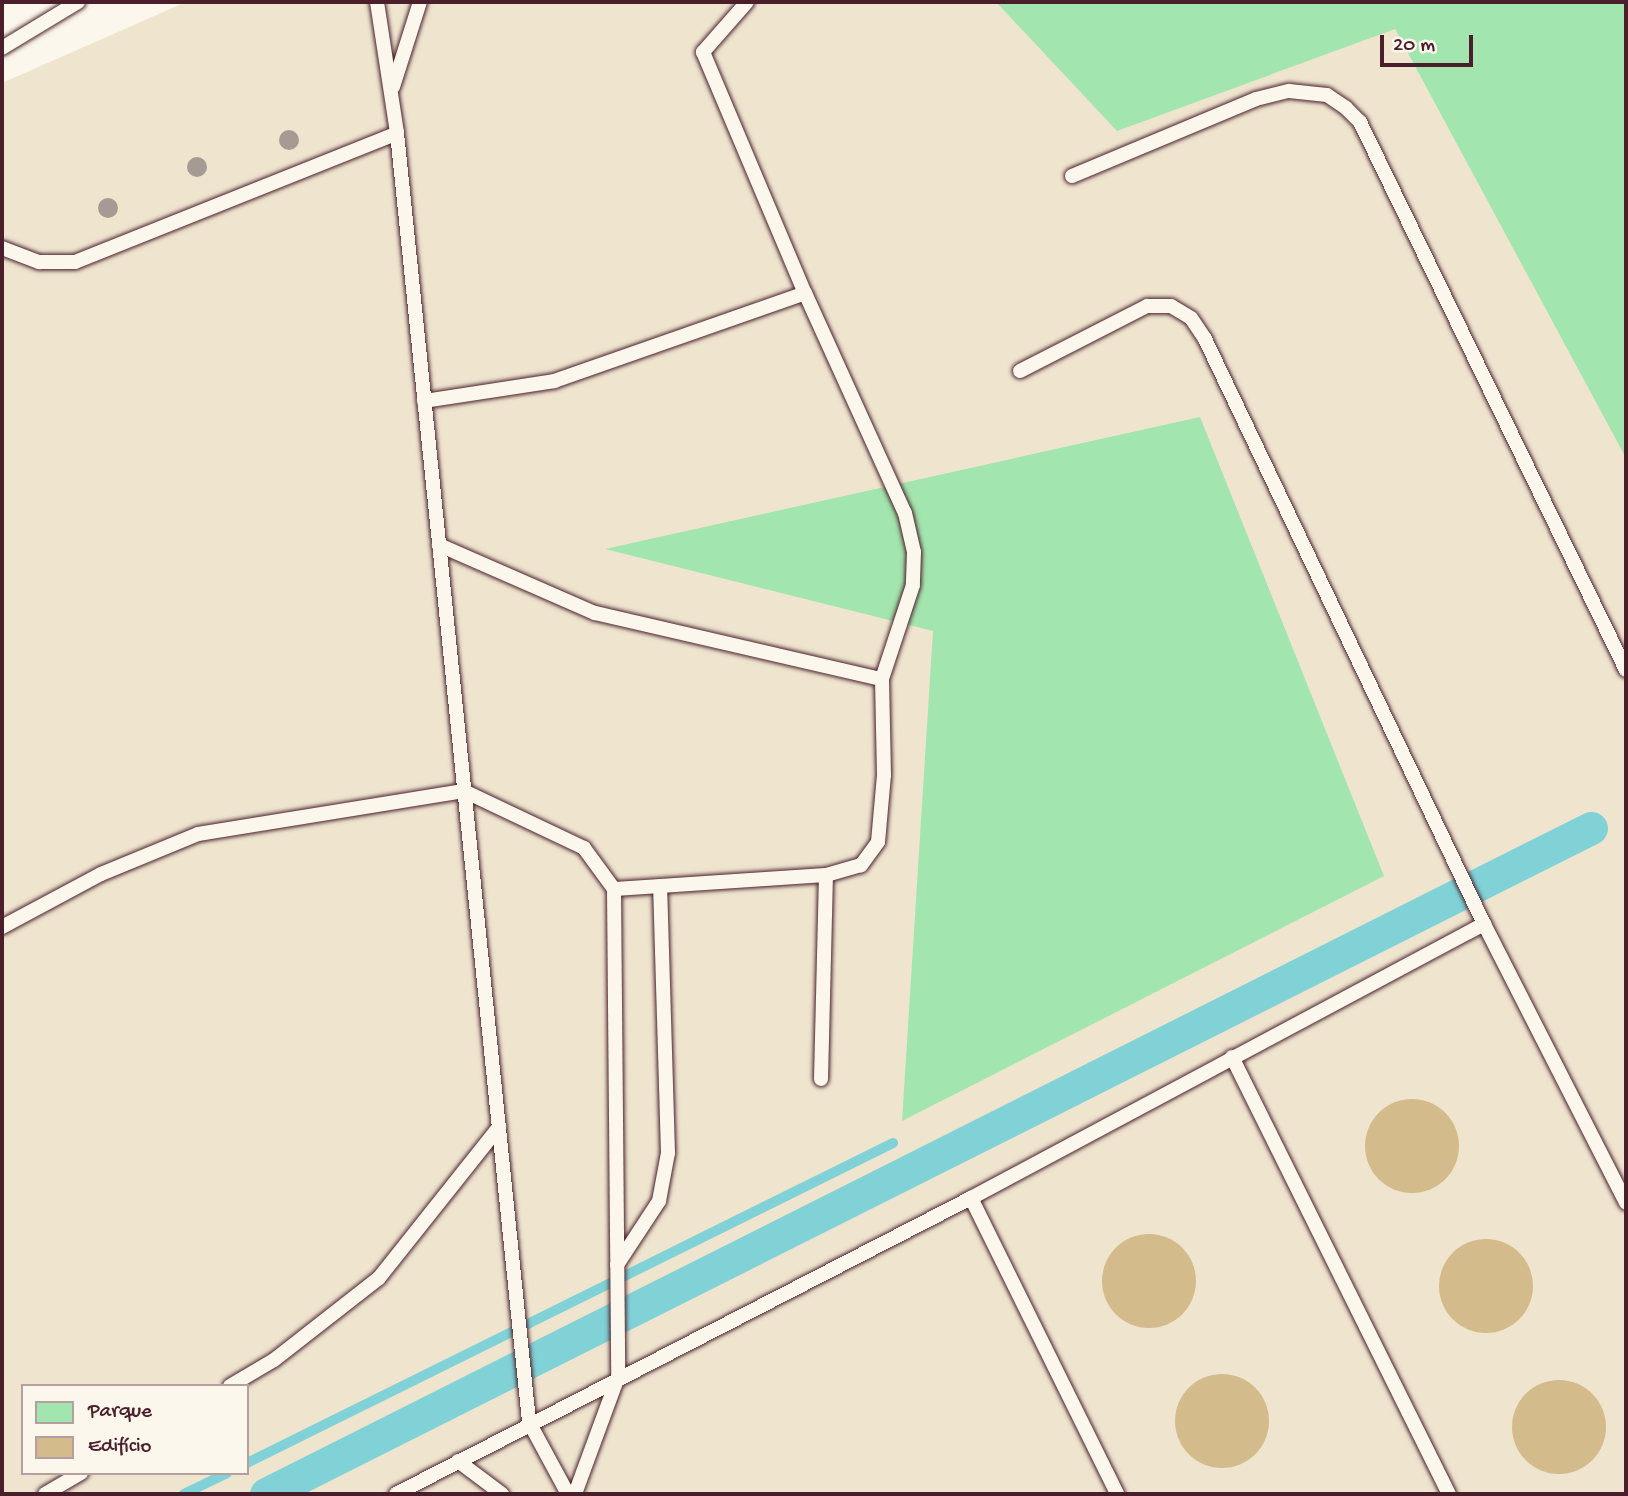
<!DOCTYPE html>
<html>
<head>
<meta charset="utf-8">
<style>
  body { margin:0 }
  #map { position:relative; width:1628px; height:1496px; overflow:hidden; background:#fbf7ec; font-family:"Gochi Hand",sans-serif }
  div>[style] { position:absolute }
  .built>* { inset:0; background:#efe5cf }
  .green>* { inset:0; background:#a3e5ae }
  .stream>* { height:10px; margin:-5px; padding:0 5px; transform-origin:5px; border-radius:5px; background:#80d2d6 }
  .canal>* { height:33px; margin:-16.5px; padding:0 16.5px; transform-origin:16.5px; border-radius:16.5px; background:#80d2d6 }
  .building>* { inset:0; background:#d4bb8b }
  .round { border-radius:50% }
  .roads { filter:drop-shadow(0 0 2px #4a1f2b) drop-shadow(0 0 2px #4a1f2b) }
  .service>* { height:14px; margin:-7px; padding:0 7px; transform-origin:7px; border-radius:7px; background:#fbf7ec }
  .trees>* { width:20px; height:20px; margin:-10px; border-radius:50%; background:#a69b94 }
  span { translate:-50% -50%; white-space:nowrap; text-align:center; line-height:1.15; -webkit-text-stroke:7px #fbf7ec; paint-order:stroke }
  .frame { position:absolute; inset:0; border:4px solid #4a1f2b; pointer-events:none }
  .legend { position:absolute; left:21px; top:1384px; width:228px; height:91px; box-sizing:border-box; background:#fbf7ec; border:2px solid #b4a19f; margin:0; padding:9px 12px; list-style:none; font-size:21px; color:#4a1f2b }
  .legend li { display:flex; align-items:center; gap:14px; height:35px }
  .legend b { width:35px; border:2px solid #b4a19f }
  .scale { position:absolute; left:1380px; top:35px; width:93px; height:32px; box-sizing:border-box; border:4px solid #4a1f2b; border-top:0; padding-left:9px; font-size:21px; line-height:24px; white-space:nowrap; color:#4a1f2b; -webkit-text-stroke:5px #fbf7ec; paint-order:stroke }
</style>
</head>
<body>
<div id="map">
  <div class="built">
    <i style="clip-path:polygon(evenodd,186px 2px,1626px 2px,1626px 1494px,2px 1494px,2px 83px,186px 2px,23px 1386px,247px 1386px,247px 1473px,23px 1473px,23px 1386px)"></i>
  </div>
  <div class="green">
    <i style="clip-path:polygon(996px 2px,1626px 2px,1626px 458px,1395px 29px,1117px 131px)"></i>
    <i style="clip-path:polygon(1200px 417px,1384px 876px,902px 1121px,933px 631px,605px 549px)"></i>
  </div>
  <div class="stream">
    <i style="left:247px;top:1463px;width:721px;rotate:-26.35deg"></i>
    <i style="left:184px;top:1494px;width:48px;rotate:-26deg"></i>
  </div>
  <div class="canal">
    <i style="left:266px;top:1494px;width:1483px;rotate:-26.69deg"></i>
  </div>
  <div class="building">
    <i class="round" style="left:1365px;top:1099px;width:94px;height:94px"></i>
    <i class="round" style="left:1102px;top:1234px;width:94px;height:94px"></i>
    <i class="round" style="left:1439px;top:1239px;width:94px;height:94px"></i>
    <i class="round" style="left:1175px;top:1374px;width:94px;height:94px"></i>
    <i class="round" style="left:1512px;top:1380px;width:94px;height:94px"></i>
  </div>
  <div class="roads">
    <div class="service">
      <i style="left:377px;top:2px;width:133px;rotate:81.3deg"></i>
      <i style="left:397px;top:133px;width:1296px;rotate:84.15deg"></i>
      <i style="left:529px;top:1422px;width:82px;rotate:61.6deg"></i>
      <i style="left:747px;top:2px;width:67px;rotate:131.3deg"></i>
      <i style="left:703px;top:52px;width:262px;rotate:67.1deg"></i>
      <i style="left:2px;top:48px;width:89px;rotate:-31.2deg"></i>
      <i style="left:393px;top:87px;width:89px;rotate:-72.4deg"></i>
      <i style="left:1072px;top:176px;width:199px;rotate:-22.7deg"></i>
      <i style="left:1256px;top:99px;width:34px;rotate:-14deg"></i>
      <i style="left:1289px;top:91px;width:38px;rotate:6deg"></i>
      <i style="left:1327px;top:95px;width:23px;rotate:34deg"></i>
      <i style="left:1346px;top:108px;width:20px;rotate:45deg"></i>
      <i style="left:1360px;top:122px;width:609px;rotate:64.11deg"></i>
      <i style="left:2px;top:248px;width:40px;rotate:21deg"></i>
      <i style="left:39px;top:262px;width:36px"></i>
      <i style="left:75px;top:262px;width:347px;rotate:-21.8deg"></i>
      <i style="left:1020px;top:371px;width:143px;rotate:-27.1deg"></i>
      <i style="left:1147px;top:306px;width:24px"></i>
      <i style="left:1171px;top:306px;width:23px;rotate:31deg"></i>
      <i style="left:1191px;top:318px;width:25px;rotate:56deg"></i>
      <i style="left:1205px;top:339px;width:648px;rotate:64.5deg"></i>
      <i style="left:424px;top:401px;width:132px;rotate:-8.7deg"></i>
      <i style="left:554px;top:381px;width:266px;rotate:-19.3deg"></i>
      <i style="left:805px;top:293px;width:242px;rotate:65.6deg"></i>
      <i style="left:905px;top:513px;width:40px;rotate:77deg"></i>
      <i style="left:914px;top:552px;width:33px;rotate:92deg"></i>
      <i style="left:913px;top:585px;width:99px;rotate:108.3deg"></i>
      <i style="left:439px;top:545px;width:170px;rotate:23.6deg"></i>
      <i style="left:595px;top:613px;width:294px;rotate:13deg"></i>
      <i style="left:882px;top:679px;width:96px;rotate:88.8deg"></i>
      <i style="left:884px;top:775px;width:67px;rotate:95.1deg"></i>
      <i style="left:878px;top:842px;width:29px;rotate:126deg"></i>
      <i style="left:861px;top:865px;width:36px;rotate:164deg"></i>
      <i style="left:826px;top:875px;width:212px;rotate:176.2deg"></i>
      <i style="left:2px;top:927px;width:112px;rotate:-28.2deg"></i>
      <i style="left:101px;top:874px;width:105px;rotate:-22.4deg"></i>
      <i style="left:198px;top:834px;width:269px;rotate:-9.2deg"></i>
      <i style="left:464px;top:791px;width:133px;rotate:25.4deg"></i>
      <i style="left:584px;top:848px;width:51px;rotate:53.8deg"></i>
      <i style="left:614px;top:889px;width:488px;rotate:89.5deg"></i>
      <i style="left:618px;top:1377px;width:125px;rotate:110.2deg"></i>
      <i style="left:1232px;top:1057px;width:488px;rotate:63.6deg"></i>
      <i style="left:821px;top:1079px;width:204px;rotate:-88.6deg"></i>
      <i style="left:971px;top:1198px;width:330px;rotate:63.7deg"></i>
      <i style="left:617px;top:1265px;width:77px;rotate:-56.7deg"></i>
      <i style="left:659px;top:1201px;width:49px;rotate:-79.4deg"></i>
      <i style="left:668px;top:1153px;width:267px;rotate:-91.7deg"></i>
      <i style="left:230px;top:1386px;width:51px;rotate:-30.6deg"></i>
      <i style="left:274px;top:1360px;width:133px;rotate:-38deg"></i>
      <i style="left:379px;top:1278px;width:193px;rotate:-51.5deg"></i>
      <i style="left:458px;top:1461px;width:55px;rotate:36.9deg"></i>
      <i style="left:45px;top:1494px;width:42px;rotate:-30.3deg"></i>
      <i style="left:396px;top:1494px;width:647px;rotate:-27.24deg"></i>
      <i style="left:971px;top:1198px;width:582px;rotate:-28.11deg"></i>
      <i style="left:1484px;top:924px;width:313px;rotate:63deg"></i>
    </div>
  </div>
  <div class="trees">
    <i style="left:289px;top:140px"></i>
    <i style="left:197px;top:167px"></i>
    <i style="left:108px;top:208px"></i>
  </div>
  <div class="frame"></div>
  <ul class="legend">
  <li><b style="height:19px;background:#a3e5ae"></b>Parque</li>
  <li><b style="height:19px;background:#d4bb8b"></b>Edifício</li>
  </ul>
  <div class="scale">20 m</div>
</div>
</body>
</html>
